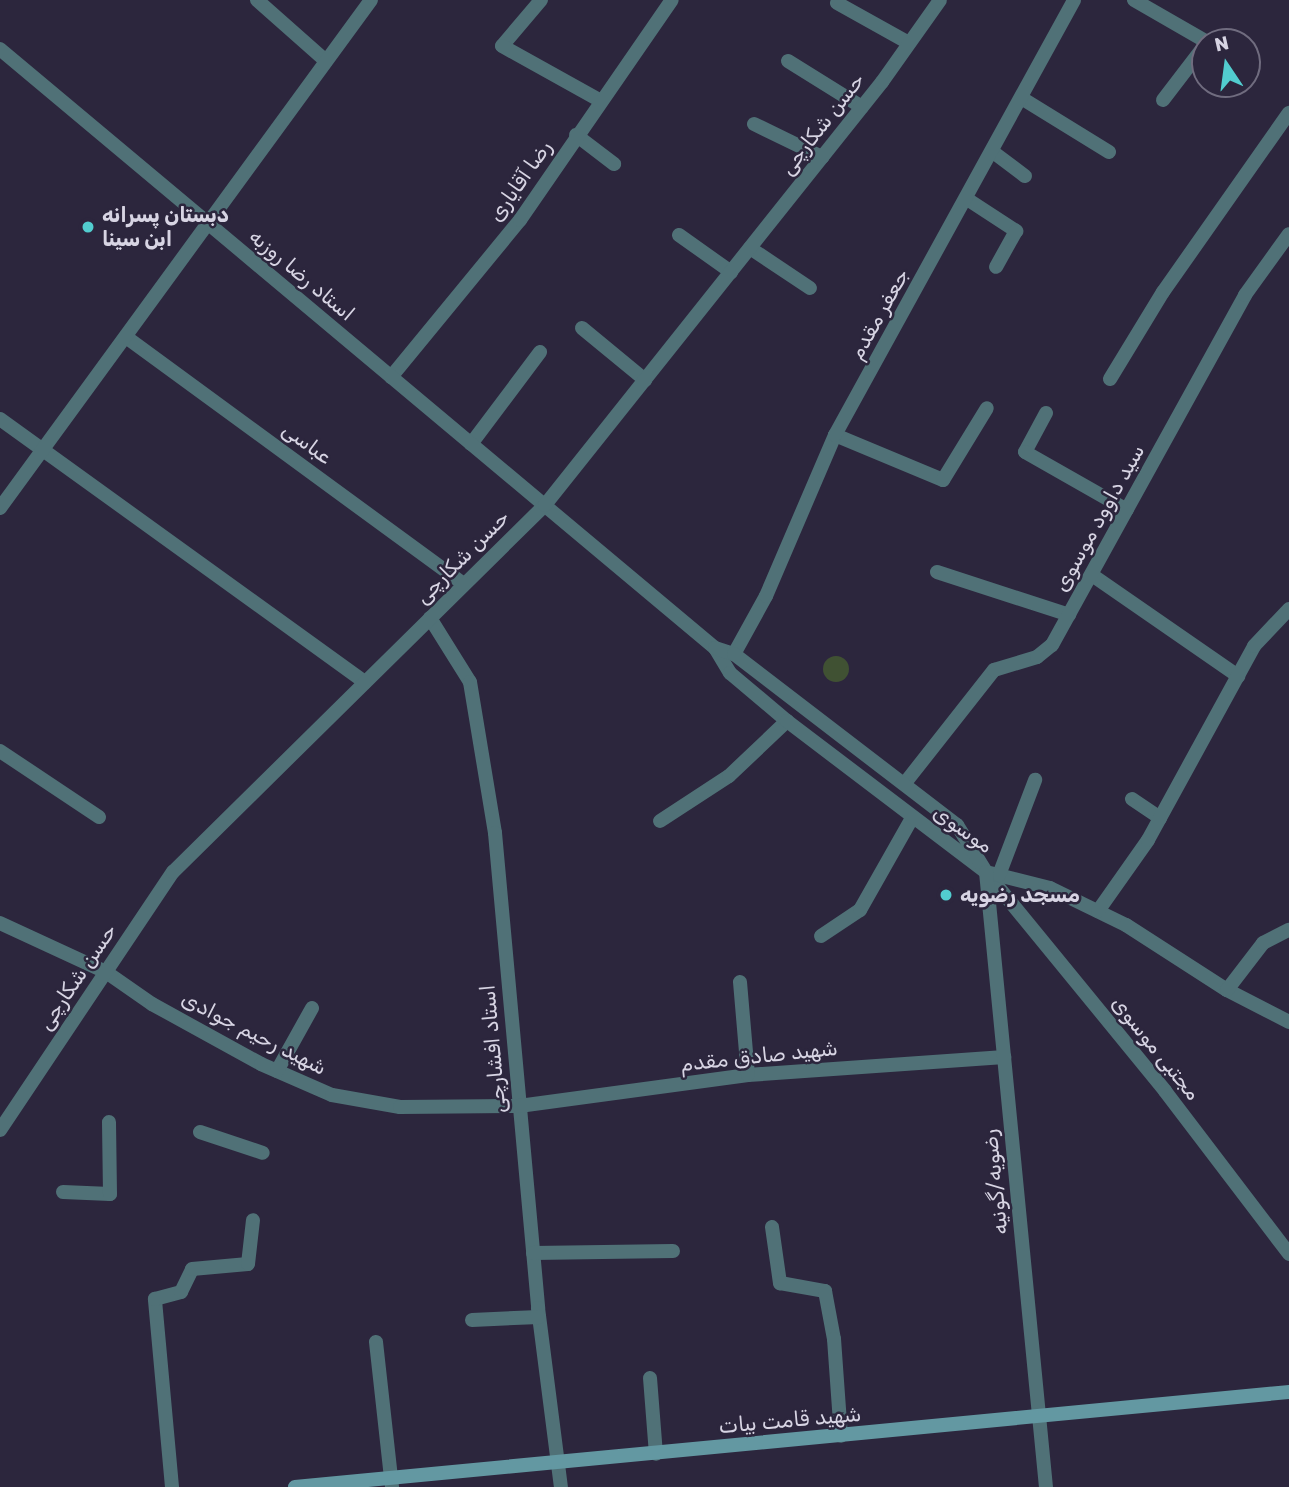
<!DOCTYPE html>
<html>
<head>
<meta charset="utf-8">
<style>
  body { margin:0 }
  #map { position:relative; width:1289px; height:1487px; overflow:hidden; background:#2c263d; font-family:Rubik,Cairo,sans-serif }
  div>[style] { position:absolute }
  .green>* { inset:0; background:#405133 }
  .round { border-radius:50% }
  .minor>* { height:14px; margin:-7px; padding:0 7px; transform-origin:7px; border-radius:7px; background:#507177 }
  .tertiary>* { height:14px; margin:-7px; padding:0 7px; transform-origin:7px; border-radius:7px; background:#507177 }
  .secondary>* { height:14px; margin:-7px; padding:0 7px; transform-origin:7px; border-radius:7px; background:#6398a2 }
  .dots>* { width:19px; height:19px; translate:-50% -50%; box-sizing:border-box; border:4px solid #2c263d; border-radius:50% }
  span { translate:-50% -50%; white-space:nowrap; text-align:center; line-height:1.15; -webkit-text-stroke:5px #2c263d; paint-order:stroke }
  .street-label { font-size:21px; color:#d7d4e3 }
  .poi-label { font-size:21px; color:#d7d4e3; font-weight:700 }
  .left { translate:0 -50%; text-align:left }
  .north { position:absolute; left:1191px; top:28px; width:70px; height:70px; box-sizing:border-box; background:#2c263d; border:2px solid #706c7f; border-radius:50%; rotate:347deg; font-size:19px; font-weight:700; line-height:28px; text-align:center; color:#d7d4e3 }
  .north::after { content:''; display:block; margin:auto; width:24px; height:32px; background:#52cdcf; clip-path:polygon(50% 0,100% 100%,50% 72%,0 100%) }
</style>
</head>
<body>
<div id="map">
  <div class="green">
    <i class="round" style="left:823px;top:656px;width:26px;height:26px"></i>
  </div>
  <div class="minor">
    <i style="left:257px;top:0;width:92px;rotate:41.5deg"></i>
    <i style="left:541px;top:0;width:60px;rotate:130.3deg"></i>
    <i style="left:502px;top:46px;width:111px;rotate:29.1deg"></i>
    <i style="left:1134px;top:0;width:84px;rotate:29.9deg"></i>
    <i style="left:837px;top:3px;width:82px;rotate:29.1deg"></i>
    <i style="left:788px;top:61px;width:87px;rotate:31.9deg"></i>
    <i style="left:1023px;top:99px;width:101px;rotate:31.6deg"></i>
    <i style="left:1163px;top:100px;width:69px;rotate:-52.6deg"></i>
    <i style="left:754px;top:124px;width:76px;rotate:25.9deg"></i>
    <i style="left:576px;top:135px;width:48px;rotate:37.3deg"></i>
    <i style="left:993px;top:152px;width:40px;rotate:37deg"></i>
    <i style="left:967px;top:199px;width:59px;rotate:33.1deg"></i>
    <i style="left:1016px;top:231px;width:41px;rotate:119.1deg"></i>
    <i style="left:679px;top:235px;width:64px;rotate:35.4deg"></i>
    <i style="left:750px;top:248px;width:72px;rotate:33.7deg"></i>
    <i style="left:582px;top:328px;width:82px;rotate:39.5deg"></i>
    <i style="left:126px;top:337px;width:419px;rotate:36.2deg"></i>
    <i style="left:391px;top:377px;width:203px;rotate:-50.6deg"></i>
    <i style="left:520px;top:220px;width:267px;rotate:-55.4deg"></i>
    <i style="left:1110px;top:379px;width:102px;rotate:-58.7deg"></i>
    <i style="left:1163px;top:292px;width:219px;rotate:-54.9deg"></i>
    <i style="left:1046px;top:413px;width:44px;rotate:118.3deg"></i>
    <i style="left:1025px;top:452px;width:117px;rotate:29.6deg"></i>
    <i style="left:0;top:419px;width:450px;rotate:35.8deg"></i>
    <i style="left:835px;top:435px;width:117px;rotate:22.6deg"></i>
    <i style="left:943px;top:480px;width:84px;rotate:-58.6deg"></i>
    <i style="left:471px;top:444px;width:115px;rotate:-53.1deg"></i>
    <i style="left:937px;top:572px;width:139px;rotate:18deg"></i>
    <i style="left:1092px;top:575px;width:178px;rotate:34.7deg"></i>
    <i style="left:430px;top:618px;width:75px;rotate:58deg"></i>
    <i style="left:470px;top:682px;width:153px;rotate:80.6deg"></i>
    <i style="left:495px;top:833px;width:477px;rotate:84.8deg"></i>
    <i style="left:538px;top:1308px;width:180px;rotate:82.7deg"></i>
    <i style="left:734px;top:654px;width:66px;rotate:-61.1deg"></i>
    <i style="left:766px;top:596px;width:175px;rotate:-66.8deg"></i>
    <i style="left:835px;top:435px;width:496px;rotate:-61.2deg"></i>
    <i style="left:0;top:751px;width:119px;rotate:33.7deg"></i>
    <i style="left:905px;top:783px;width:144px;rotate:-51.8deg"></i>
    <i style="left:994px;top:670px;width:45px;rotate:-16.8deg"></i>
    <i style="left:1037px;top:657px;width:19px;rotate:-39deg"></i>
    <i style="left:1052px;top:645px;width:400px;rotate:-61.1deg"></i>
    <i style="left:1245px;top:295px;width:75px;rotate:-54.2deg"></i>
    <i style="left:1132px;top:799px;width:34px;rotate:34deg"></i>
    <i style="left:660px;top:821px;width:82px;rotate:-33.1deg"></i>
    <i style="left:729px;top:776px;width:80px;rotate:-43.5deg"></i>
    <i style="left:986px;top:872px;width:283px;rotate:50.7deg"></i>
    <i style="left:1165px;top:1091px;width:205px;rotate:52.7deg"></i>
    <i style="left:986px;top:872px;width:66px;rotate:14deg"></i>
    <i style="left:1050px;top:888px;width:85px;rotate:26deg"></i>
    <i style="left:1126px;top:925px;width:120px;rotate:32.8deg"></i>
    <i style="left:1227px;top:990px;width:70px;rotate:27.3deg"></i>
    <i style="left:999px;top:875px;width:102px;rotate:-69.2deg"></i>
    <i style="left:1098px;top:911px;width:87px;rotate:-54.8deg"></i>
    <i style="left:1148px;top:840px;width:221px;rotate:-61.3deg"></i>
    <i style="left:1254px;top:646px;width:51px;rotate:-46.6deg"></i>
    <i style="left:0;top:923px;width:117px;rotate:24.8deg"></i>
    <i style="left:106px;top:972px;width:56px;rotate:34.8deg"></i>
    <i style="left:152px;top:1004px;width:124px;rotate:28.8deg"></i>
    <i style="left:261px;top:1064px;width:77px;rotate:23.6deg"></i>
    <i style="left:332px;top:1095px;width:69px;rotate:10deg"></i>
    <i style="left:400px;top:1107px;width:119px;rotate:-0.5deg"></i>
    <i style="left:519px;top:1106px;width:231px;rotate:-7.7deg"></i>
    <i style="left:748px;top:1075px;width:257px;rotate:-4deg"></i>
    <i style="left:821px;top:936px;width:47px;rotate:-33.7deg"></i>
    <i style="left:860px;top:910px;width:106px;rotate:-60.5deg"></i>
    <i style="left:740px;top:982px;width:93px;rotate:85.1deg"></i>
    <i style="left:1227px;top:990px;width:59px;rotate:-52.5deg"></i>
    <i style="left:1263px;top:943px;width:29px;rotate:-27deg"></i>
    <i style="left:277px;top:1071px;width:72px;rotate:-60.9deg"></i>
    <i style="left:200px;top:1132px;width:66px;rotate:18.4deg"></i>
    <i style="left:63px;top:1192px;width:47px;rotate:2.4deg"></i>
    <i style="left:110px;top:1194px;width:72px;rotate:-90.8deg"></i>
    <i style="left:772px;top:1227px;width:57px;rotate:81.9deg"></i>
    <i style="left:780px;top:1283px;width:46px;rotate:10.1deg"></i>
    <i style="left:825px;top:1291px;width:49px;rotate:79.4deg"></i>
    <i style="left:834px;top:1339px;width:97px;rotate:85.9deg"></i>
    <i style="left:533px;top:1253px;width:140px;rotate:-0.8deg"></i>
    <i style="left:472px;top:1320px;width:67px;rotate:-2.6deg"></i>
    <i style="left:376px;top:1342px;width:146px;rotate:83.7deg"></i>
    <i style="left:650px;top:1378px;width:76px;rotate:85.5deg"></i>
    <i style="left:172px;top:1487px;width:189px;rotate:-95.2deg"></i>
    <i style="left:155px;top:1299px;width:27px;rotate:-15deg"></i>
    <i style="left:181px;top:1292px;width:25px;rotate:-64deg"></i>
    <i style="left:192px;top:1269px;width:56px;rotate:-5.1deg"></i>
    <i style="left:248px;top:1264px;width:44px;rotate:-83.5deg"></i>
  </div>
  <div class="tertiary">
    <i style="left:0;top:49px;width:933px;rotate:39.96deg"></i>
    <i style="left:715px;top:648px;width:29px;rotate:59deg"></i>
    <i style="left:730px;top:673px;width:75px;rotate:40.1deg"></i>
    <i style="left:787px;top:721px;width:250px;rotate:37.2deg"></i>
    <i style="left:0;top:508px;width:629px;rotate:-53.86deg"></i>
    <i style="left:715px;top:648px;width:20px;rotate:18deg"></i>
    <i style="left:734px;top:654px;width:281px;rotate:37.5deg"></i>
    <i style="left:957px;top:825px;width:55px;rotate:58.3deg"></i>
    <i style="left:986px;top:872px;width:618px;rotate:84.43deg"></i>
    <i style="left:0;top:1130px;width:311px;rotate:-56.2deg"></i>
    <i style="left:173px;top:872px;width:523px;rotate:-44.61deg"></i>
    <i style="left:545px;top:505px;width:541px;rotate:-51.46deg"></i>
    <i style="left:882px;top:82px;width:100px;rotate:-54.7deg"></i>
  </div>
  <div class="secondary">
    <i style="left:295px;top:1487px;width:999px;rotate:-5.46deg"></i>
  </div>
  <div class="dots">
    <i style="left:88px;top:227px;background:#52cdcf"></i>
    <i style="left:946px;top:895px;background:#52cdcf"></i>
  </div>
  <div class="street-label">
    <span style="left:822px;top:124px;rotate:-52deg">حسن شکارچی</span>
    <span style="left:520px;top:181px;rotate:-55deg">رضا آقایاری</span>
    <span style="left:302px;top:275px;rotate:40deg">استاد رضا روزبه</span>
    <span style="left:879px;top:314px;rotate:-61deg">جعفر مقدم</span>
    <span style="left:307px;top:443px;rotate:36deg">عباسی</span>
    <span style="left:1099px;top:518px;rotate:-61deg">سید داوود موسوی</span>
    <span style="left:462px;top:557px;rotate:-45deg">حسن شکارچی</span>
    <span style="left:963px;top:829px;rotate:35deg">موسوی</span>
    <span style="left:77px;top:977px;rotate:-56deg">حسن شکارچی</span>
    <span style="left:254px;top:1033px;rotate:27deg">شهید رحیم جوادی</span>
    <span style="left:1156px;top:1048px;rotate:51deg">مجتبی موسوی</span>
    <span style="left:493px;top:1049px;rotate:-95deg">استاد افشارچی</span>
    <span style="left:759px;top:1056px;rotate:-6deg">شهید صادق مقدم</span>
    <span style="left:995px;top:1182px;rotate:-96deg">رضویه/گونیه</span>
    <span style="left:790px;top:1420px;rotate:-5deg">شهید قامت بیات</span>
  </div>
  <div class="poi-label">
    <span class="left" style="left:102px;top:227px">دبستان پسرانه<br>ابن سینا</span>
    <span class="left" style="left:960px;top:895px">مسجد رضویه</span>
  </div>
  <div class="north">N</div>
</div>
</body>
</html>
